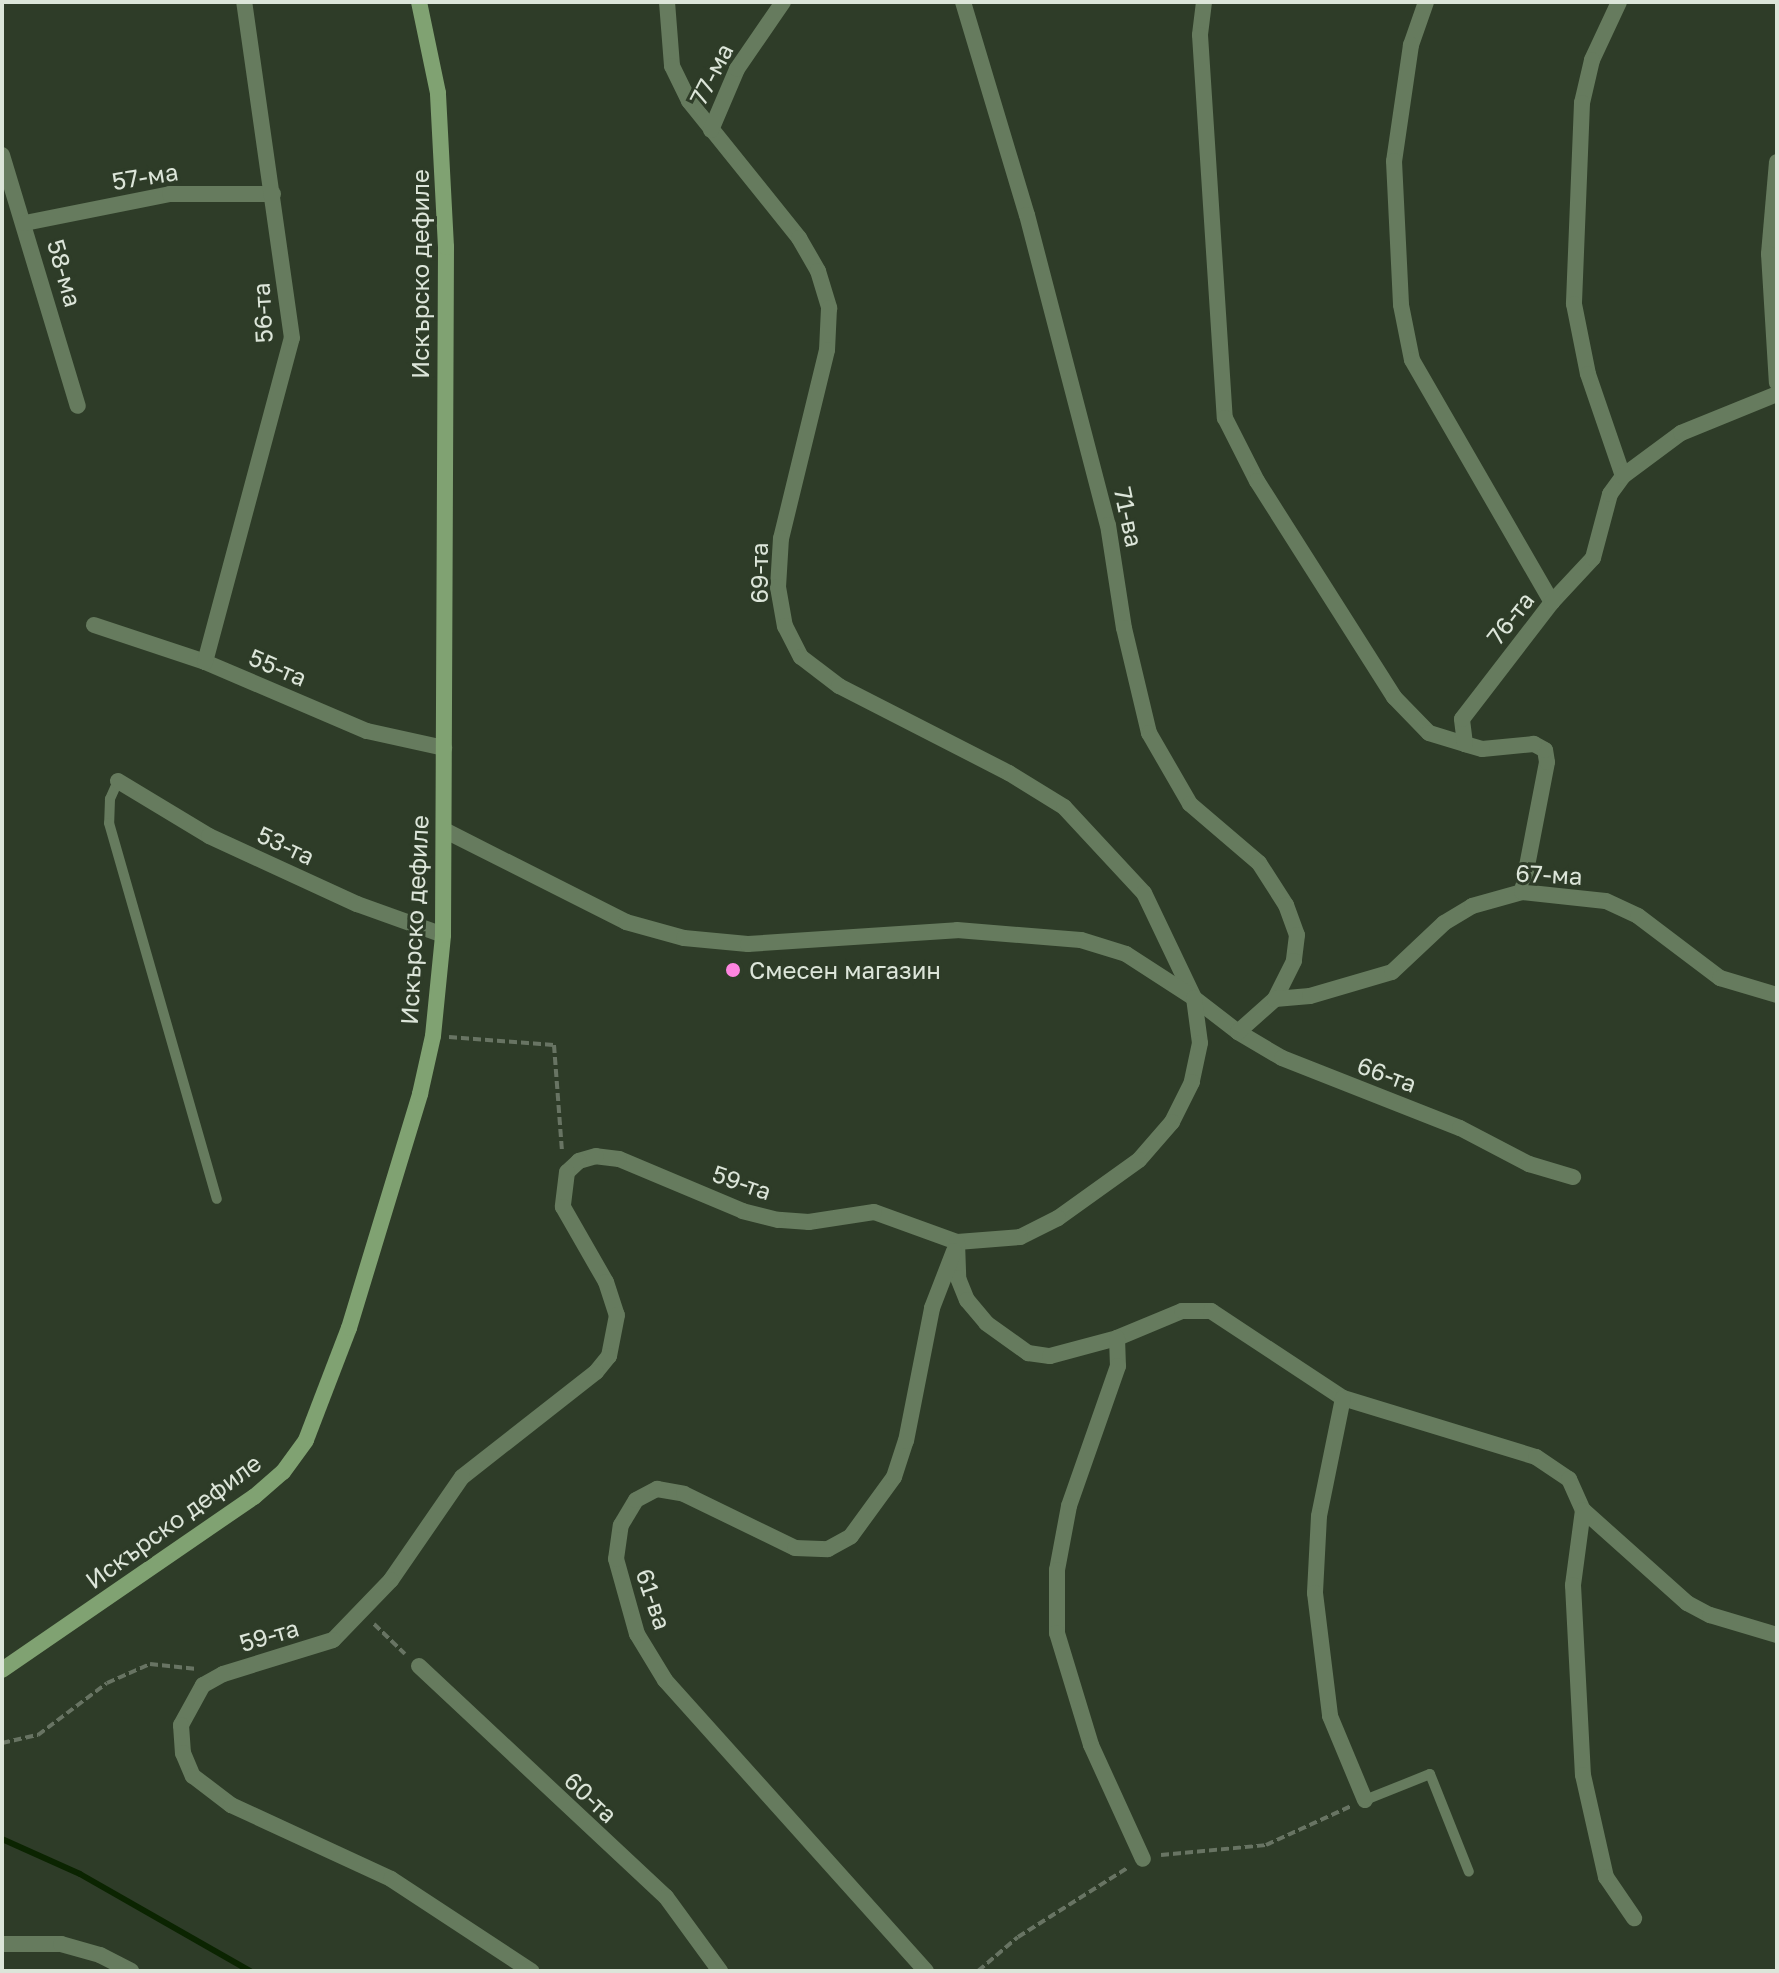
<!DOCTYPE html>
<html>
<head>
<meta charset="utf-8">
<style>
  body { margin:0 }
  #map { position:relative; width:1779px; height:1973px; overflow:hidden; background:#2e3c28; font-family:"Golos Text",sans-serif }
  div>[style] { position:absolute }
  .stream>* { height:6px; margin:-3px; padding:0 3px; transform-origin:3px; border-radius:3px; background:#0b2401 }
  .path>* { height:4px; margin-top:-2px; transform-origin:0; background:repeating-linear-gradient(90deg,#687463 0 8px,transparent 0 12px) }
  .service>* { height:10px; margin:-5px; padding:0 5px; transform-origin:5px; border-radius:5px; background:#667b5e }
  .minor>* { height:16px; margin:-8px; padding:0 8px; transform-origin:8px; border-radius:8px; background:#667b5e }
  .secondary>* { height:16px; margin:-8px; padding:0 8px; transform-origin:8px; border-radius:8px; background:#80a272 }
  .dots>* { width:22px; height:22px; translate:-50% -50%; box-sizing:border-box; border:4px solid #2e3c28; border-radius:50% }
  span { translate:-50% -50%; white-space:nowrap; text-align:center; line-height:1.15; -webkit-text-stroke:6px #2e3c28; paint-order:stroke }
  .street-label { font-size:24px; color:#dce5d9 }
  .poi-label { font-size:24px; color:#dce5d9 }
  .left { translate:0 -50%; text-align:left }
  .frame { position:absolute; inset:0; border:4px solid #dce5d9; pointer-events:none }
</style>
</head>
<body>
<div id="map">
  <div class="stream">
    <i style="left:2px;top:1839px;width:85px;rotate:24.2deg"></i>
    <i style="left:80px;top:1874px;width:196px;rotate:29.7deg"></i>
  </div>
  <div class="path">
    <i style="left:449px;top:1037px;width:105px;rotate:4.4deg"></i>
    <i style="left:554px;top:1045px;width:106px;rotate:85.7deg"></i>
    <i style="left:374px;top:1624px;width:43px;rotate:44.1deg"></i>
    <i style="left:2px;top:1743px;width:37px;rotate:-13deg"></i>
    <i style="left:38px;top:1735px;width:86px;rotate:-37deg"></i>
    <i style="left:107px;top:1683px;width:47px;rotate:-23.8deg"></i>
    <i style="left:150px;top:1664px;width:47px;rotate:6.1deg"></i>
    <i style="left:1161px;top:1855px;width:105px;rotate:-5.4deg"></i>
    <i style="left:1266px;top:1845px;width:94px;rotate:-24.6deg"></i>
    <i style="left:978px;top:1971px;width:52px;rotate:-40.4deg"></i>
    <i style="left:1018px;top:1937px;width:129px;rotate:-32.3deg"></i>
  </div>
  <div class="service">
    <i style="left:118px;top:781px;width:20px;rotate:114deg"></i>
    <i style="left:110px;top:799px;width:24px;rotate:92deg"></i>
    <i style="left:109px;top:823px;width:391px;rotate:74deg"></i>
    <i style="left:1365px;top:1800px;width:70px;rotate:-21.8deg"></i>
    <i style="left:1430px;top:1774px;width:105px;rotate:68.3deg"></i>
  </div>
  <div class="minor">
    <i style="left:667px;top:2px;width:64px;rotate:85.5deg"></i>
    <i style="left:672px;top:66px;width:39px;rotate:64deg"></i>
    <i style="left:689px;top:101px;width:176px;rotate:51.2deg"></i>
    <i style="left:799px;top:238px;width:38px;rotate:60deg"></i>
    <i style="left:818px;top:271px;width:39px;rotate:73deg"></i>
    <i style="left:829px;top:308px;width:42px;rotate:92.7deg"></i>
    <i style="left:827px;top:350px;width:194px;rotate:103.7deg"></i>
    <i style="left:781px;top:538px;width:49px;rotate:93.5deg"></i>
    <i style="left:778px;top:587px;width:40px;rotate:80deg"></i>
    <i style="left:785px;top:626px;width:35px;rotate:63deg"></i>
    <i style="left:801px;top:657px;width:48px;rotate:37.3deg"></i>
    <i style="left:839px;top:686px;width:191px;rotate:27.1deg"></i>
    <i style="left:1009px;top:773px;width:65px;rotate:31.7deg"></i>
    <i style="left:1064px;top:807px;width:117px;rotate:47.1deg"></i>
    <i style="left:1144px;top:893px;width:116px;rotate:64.5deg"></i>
    <i style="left:1194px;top:998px;width:56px;rotate:37.7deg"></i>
    <i style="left:1238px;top:1032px;width:51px;rotate:30.6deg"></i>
    <i style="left:1282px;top:1058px;width:191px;rotate:21.5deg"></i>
    <i style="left:1460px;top:1128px;width:78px;rotate:27.6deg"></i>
    <i style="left:1529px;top:1164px;width:46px;rotate:16.5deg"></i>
    <i style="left:963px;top:2px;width:222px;rotate:73.3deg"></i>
    <i style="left:1027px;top:215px;width:320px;rotate:75.4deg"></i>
    <i style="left:1108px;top:525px;width:104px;rotate:81.2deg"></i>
    <i style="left:1124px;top:628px;width:108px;rotate:76.6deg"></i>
    <i style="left:1149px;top:733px;width:82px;rotate:60deg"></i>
    <i style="left:1190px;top:804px;width:91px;rotate:40.5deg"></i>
    <i style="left:1259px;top:863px;width:50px;rotate:57.3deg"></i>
    <i style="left:1286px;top:905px;width:32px;rotate:70deg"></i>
    <i style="left:1297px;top:935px;width:26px;rotate:97deg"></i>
    <i style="left:1294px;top:961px;width:42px;rotate:116.6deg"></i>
    <i style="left:1204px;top:2px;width:33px;rotate:97deg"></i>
    <i style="left:1200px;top:35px;width:384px;rotate:86.3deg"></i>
    <i style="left:1225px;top:418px;width:71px;rotate:63.1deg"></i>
    <i style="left:1257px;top:481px;width:256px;rotate:57.6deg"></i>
    <i style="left:1394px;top:697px;width:50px;rotate:45.8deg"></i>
    <i style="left:1429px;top:733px;width:38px;rotate:17deg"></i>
    <i style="left:1426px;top:2px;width:46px;rotate:109.2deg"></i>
    <i style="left:1411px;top:45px;width:117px;rotate:98.3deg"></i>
    <i style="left:1394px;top:161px;width:144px;rotate:87.2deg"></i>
    <i style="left:1401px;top:305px;width:56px;rotate:78.7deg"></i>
    <i style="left:1412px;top:360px;width:280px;rotate:60deg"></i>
    <i style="left:1619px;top:2px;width:64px;rotate:115deg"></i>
    <i style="left:1592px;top:60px;width:44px;rotate:103.1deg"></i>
    <i style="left:1582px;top:103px;width:201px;rotate:92.3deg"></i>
    <i style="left:1574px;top:304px;width:71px;rotate:78.7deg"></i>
    <i style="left:1588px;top:374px;width:108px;rotate:71.1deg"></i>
    <i style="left:711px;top:130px;width:66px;rotate:-66.9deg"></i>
    <i style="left:737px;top:69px;width:81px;rotate:-55.5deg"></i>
    <i style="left:2px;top:155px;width:262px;rotate:73.2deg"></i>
    <i style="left:1777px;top:162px;width:92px;rotate:95deg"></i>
    <i style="left:1769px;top:254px;width:129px;rotate:86.5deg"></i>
    <i style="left:25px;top:223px;width:148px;rotate:-11.3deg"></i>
    <i style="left:170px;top:194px;width:103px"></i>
    <i style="left:94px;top:625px;width:117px;rotate:18.4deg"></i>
    <i style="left:205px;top:662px;width:176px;rotate:23.1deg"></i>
    <i style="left:367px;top:731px;width:79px;rotate:12.4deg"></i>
    <i style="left:205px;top:662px;width:335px;rotate:-75deg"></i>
    <i style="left:292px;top:338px;width:339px;rotate:-98.1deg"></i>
    <i style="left:118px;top:781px;width:106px;rotate:31.1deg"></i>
    <i style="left:209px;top:836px;width:163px;rotate:24.7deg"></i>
    <i style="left:357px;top:904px;width:91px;rotate:19.8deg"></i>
    <i style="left:444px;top:830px;width:204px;rotate:26.8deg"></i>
    <i style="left:626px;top:922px;width:60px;rotate:15.4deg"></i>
    <i style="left:684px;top:938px;width:64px;rotate:5.4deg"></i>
    <i style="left:748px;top:944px;width:209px;rotate:-3.8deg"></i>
    <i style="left:957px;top:930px;width:124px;rotate:4.6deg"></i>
    <i style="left:1081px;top:940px;width:47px;rotate:17.3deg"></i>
    <i style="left:1126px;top:954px;width:81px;rotate:32.9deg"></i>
    <i style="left:1194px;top:998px;width:45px;rotate:82.4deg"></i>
    <i style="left:1200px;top:1043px;width:40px;rotate:102deg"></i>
    <i style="left:1192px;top:1082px;width:45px;rotate:116.6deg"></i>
    <i style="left:1172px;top:1122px;width:50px;rotate:131deg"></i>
    <i style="left:1139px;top:1160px;width:100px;rotate:144.4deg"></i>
    <i style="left:1058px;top:1218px;width:42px;rotate:153.4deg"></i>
    <i style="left:1020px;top:1237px;width:63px;rotate:175.5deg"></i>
    <i style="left:957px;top:1242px;width:88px;rotate:-160.1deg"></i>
    <i style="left:874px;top:1212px;width:66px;rotate:171.3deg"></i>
    <i style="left:809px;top:1222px;width:31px;rotate:-176deg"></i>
    <i style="left:778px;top:1220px;width:36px;rotate:-166deg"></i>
    <i style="left:743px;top:1211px;width:134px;rotate:-157.2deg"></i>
    <i style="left:619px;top:1159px;width:23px;rotate:-173deg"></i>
    <i style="left:596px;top:1156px;width:18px;rotate:164deg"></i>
    <i style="left:579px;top:1161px;width:16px;rotate:137deg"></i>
    <i style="left:567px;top:1172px;width:35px;rotate:97deg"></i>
    <i style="left:563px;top:1207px;width:86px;rotate:60.2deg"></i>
    <i style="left:606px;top:1282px;width:35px;rotate:72deg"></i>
    <i style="left:617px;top:1315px;width:42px;rotate:101deg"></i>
    <i style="left:609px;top:1356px;width:21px;rotate:129deg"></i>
    <i style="left:596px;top:1372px;width:170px;rotate:141.9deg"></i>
    <i style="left:462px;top:1477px;width:125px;rotate:124.6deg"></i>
    <i style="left:391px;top:1580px;width:83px;rotate:134deg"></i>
    <i style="left:333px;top:1640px;width:115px;rotate:162.8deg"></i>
    <i style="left:223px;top:1674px;width:23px;rotate:151deg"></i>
    <i style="left:203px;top:1685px;width:46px;rotate:118.8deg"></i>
    <i style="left:181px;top:1725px;width:28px;rotate:86deg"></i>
    <i style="left:183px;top:1753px;width:25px;rotate:67deg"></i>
    <i style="left:193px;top:1776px;width:48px;rotate:37.3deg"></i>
    <i style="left:231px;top:1805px;width:176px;rotate:24.8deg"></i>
    <i style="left:391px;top:1879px;width:168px;rotate:33.3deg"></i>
    <i style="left:1522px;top:892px;width:132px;rotate:-79.1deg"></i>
    <i style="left:1547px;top:762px;width:12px;rotate:-99deg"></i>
    <i style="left:1545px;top:750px;width:13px;rotate:-151deg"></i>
    <i style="left:1534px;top:744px;width:52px;rotate:174.5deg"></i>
    <i style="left:1482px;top:749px;width:18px;rotate:-164deg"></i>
    <i style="left:1465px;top:744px;width:25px;rotate:-97deg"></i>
    <i style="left:1462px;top:719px;width:148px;rotate:-52.4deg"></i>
    <i style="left:1552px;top:602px;width:60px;rotate:-47deg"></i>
    <i style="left:1593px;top:558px;width:66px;rotate:-75.1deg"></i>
    <i style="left:1610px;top:494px;width:22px;rotate:-54deg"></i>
    <i style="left:1623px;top:476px;width:72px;rotate:-36.6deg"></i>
    <i style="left:1681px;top:433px;width:104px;rotate:-22.1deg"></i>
    <i style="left:1238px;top:1032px;width:50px;rotate:-41.7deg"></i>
    <i style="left:1275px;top:999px;width:35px;rotate:-5deg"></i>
    <i style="left:1310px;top:996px;width:85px;rotate:-16.3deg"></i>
    <i style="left:1392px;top:972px;width:71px;rotate:-43.3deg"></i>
    <i style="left:1444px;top:923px;width:33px;rotate:-31deg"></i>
    <i style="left:1472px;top:906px;width:52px;rotate:-15.6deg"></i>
    <i style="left:1522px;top:892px;width:84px;rotate:6.1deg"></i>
    <i style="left:1606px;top:901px;width:35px;rotate:25deg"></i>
    <i style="left:1638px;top:916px;width:103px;rotate:37.1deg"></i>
    <i style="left:1720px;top:978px;width:59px;rotate:16.6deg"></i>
    <i style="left:957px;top:1242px;width:36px;rotate:88deg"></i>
    <i style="left:958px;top:1278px;width:24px;rotate:68deg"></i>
    <i style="left:967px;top:1300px;width:30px;rotate:50deg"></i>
    <i style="left:986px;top:1323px;width:52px;rotate:35.5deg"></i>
    <i style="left:1028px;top:1353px;width:22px;rotate:8deg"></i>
    <i style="left:1050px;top:1356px;width:69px;rotate:-15deg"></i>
    <i style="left:1117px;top:1338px;width:70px;rotate:-22.6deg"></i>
    <i style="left:1182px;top:1311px;width:29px"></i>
    <i style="left:1211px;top:1311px;width:158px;rotate:33.4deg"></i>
    <i style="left:1343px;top:1398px;width:202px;rotate:17deg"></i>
    <i style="left:1536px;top:1457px;width:40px;rotate:34deg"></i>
    <i style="left:1569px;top:1479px;width:34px;rotate:66deg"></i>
    <i style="left:1583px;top:1510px;width:76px;rotate:97.6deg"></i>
    <i style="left:1573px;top:1585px;width:190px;rotate:87deg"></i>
    <i style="left:1583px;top:1775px;width:105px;rotate:77.3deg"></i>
    <i style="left:1606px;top:1877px;width:50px;rotate:55.7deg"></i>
    <i style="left:1117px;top:1338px;width:28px;rotate:88deg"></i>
    <i style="left:1118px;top:1366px;width:148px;rotate:109.3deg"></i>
    <i style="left:1069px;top:1506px;width:65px;rotate:100.6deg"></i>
    <i style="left:1057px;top:1570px;width:63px;rotate:90deg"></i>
    <i style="left:1057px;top:1633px;width:117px;rotate:73.1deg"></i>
    <i style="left:1091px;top:1745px;width:125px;rotate:65.5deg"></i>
    <i style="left:1343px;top:1398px;width:120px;rotate:101.5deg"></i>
    <i style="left:1319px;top:1516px;width:77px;rotate:93deg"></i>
    <i style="left:1315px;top:1593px;width:124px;rotate:83deg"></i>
    <i style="left:1330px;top:1716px;width:91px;rotate:67.4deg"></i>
    <i style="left:1583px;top:1510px;width:140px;rotate:41.8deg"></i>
    <i style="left:1687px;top:1603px;width:26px;rotate:28deg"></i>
    <i style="left:1710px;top:1615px;width:70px;rotate:16.6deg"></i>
    <i style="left:419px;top:1666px;width:338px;rotate:43.1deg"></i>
    <i style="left:666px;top:1897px;width:92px;rotate:53.9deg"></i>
    <i style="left:2px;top:1944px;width:59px"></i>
    <i style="left:61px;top:1944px;width:41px;rotate:15.8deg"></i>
    <i style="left:100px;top:1955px;width:35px;rotate:27deg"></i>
    <i style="left:926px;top:1971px;width:391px;rotate:-131.9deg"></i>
    <i style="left:665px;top:1680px;width:54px;rotate:-121.3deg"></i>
    <i style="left:637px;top:1634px;width:78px;rotate:-105.6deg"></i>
    <i style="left:616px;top:1559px;width:34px;rotate:-82deg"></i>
    <i style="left:621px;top:1525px;width:29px;rotate:-59deg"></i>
    <i style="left:636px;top:1500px;width:24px;rotate:-28deg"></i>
    <i style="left:657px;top:1489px;width:27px;rotate:10deg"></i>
    <i style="left:684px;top:1494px;width:123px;rotate:25.9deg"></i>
    <i style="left:795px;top:1548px;width:33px;rotate:2deg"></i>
    <i style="left:828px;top:1549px;width:26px;rotate:-29deg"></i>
    <i style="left:851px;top:1536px;width:73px;rotate:-53.9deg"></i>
    <i style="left:894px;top:1477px;width:38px;rotate:-72deg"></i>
    <i style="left:906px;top:1441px;width:136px;rotate:-78.9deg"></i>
    <i style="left:932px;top:1308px;width:61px;rotate:-68.9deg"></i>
  </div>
  <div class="secondary">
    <i style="left:2px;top:1670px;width:306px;rotate:-34.5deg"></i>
    <i style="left:254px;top:1497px;width:38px;rotate:-41deg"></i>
    <i style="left:283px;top:1472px;width:39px;rotate:-54deg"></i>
    <i style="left:306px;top:1440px;width:120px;rotate:-69deg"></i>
    <i style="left:349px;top:1328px;width:245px;rotate:-73.1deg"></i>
    <i style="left:420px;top:1094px;width:59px;rotate:-77.4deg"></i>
    <i style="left:433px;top:1036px;width:101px;rotate:-84.3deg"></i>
    <i style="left:443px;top:935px;width:688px;rotate:-89.75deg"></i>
    <i style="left:446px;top:247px;width:154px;rotate:-93deg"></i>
    <i style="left:438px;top:93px;width:93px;rotate:-101.8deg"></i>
  </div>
  <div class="dots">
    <i style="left:733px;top:970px;background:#fe85e0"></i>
  </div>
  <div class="street-label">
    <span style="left:711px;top:74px;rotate:-63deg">77-ма</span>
    <span style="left:145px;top:176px;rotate:-9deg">57-ма</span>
    <span style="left:65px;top:273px;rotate:74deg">58-ма</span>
    <span style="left:420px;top:274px;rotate:-90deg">Искърско дефиле</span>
    <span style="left:262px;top:313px;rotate:-93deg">56-та</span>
    <span style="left:1129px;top:517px;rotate:78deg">71-ва</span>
    <span style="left:759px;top:573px;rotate:-90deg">69-та</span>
    <span style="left:1510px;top:618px;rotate:-52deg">76-та</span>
    <span style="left:278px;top:667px;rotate:23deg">55-та</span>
    <span style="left:286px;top:845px;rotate:25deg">53-та</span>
    <span style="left:1549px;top:874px;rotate:3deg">67-ма</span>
    <span style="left:414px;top:920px;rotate:-87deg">Искърско дефиле</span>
    <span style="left:1387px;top:1074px;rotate:20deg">66-та</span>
    <span style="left:742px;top:1182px;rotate:19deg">59-та</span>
    <span style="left:173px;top:1521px;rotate:-36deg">Искърско дефиле</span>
    <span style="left:654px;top:1599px;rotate:71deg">61-ва</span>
    <span style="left:269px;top:1635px;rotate:-16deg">59-та</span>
    <span style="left:591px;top:1797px;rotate:43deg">60-та</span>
  </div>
  <div class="poi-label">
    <span class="left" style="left:749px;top:970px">Смесен магазин</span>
  </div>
  <div class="frame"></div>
</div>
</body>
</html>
